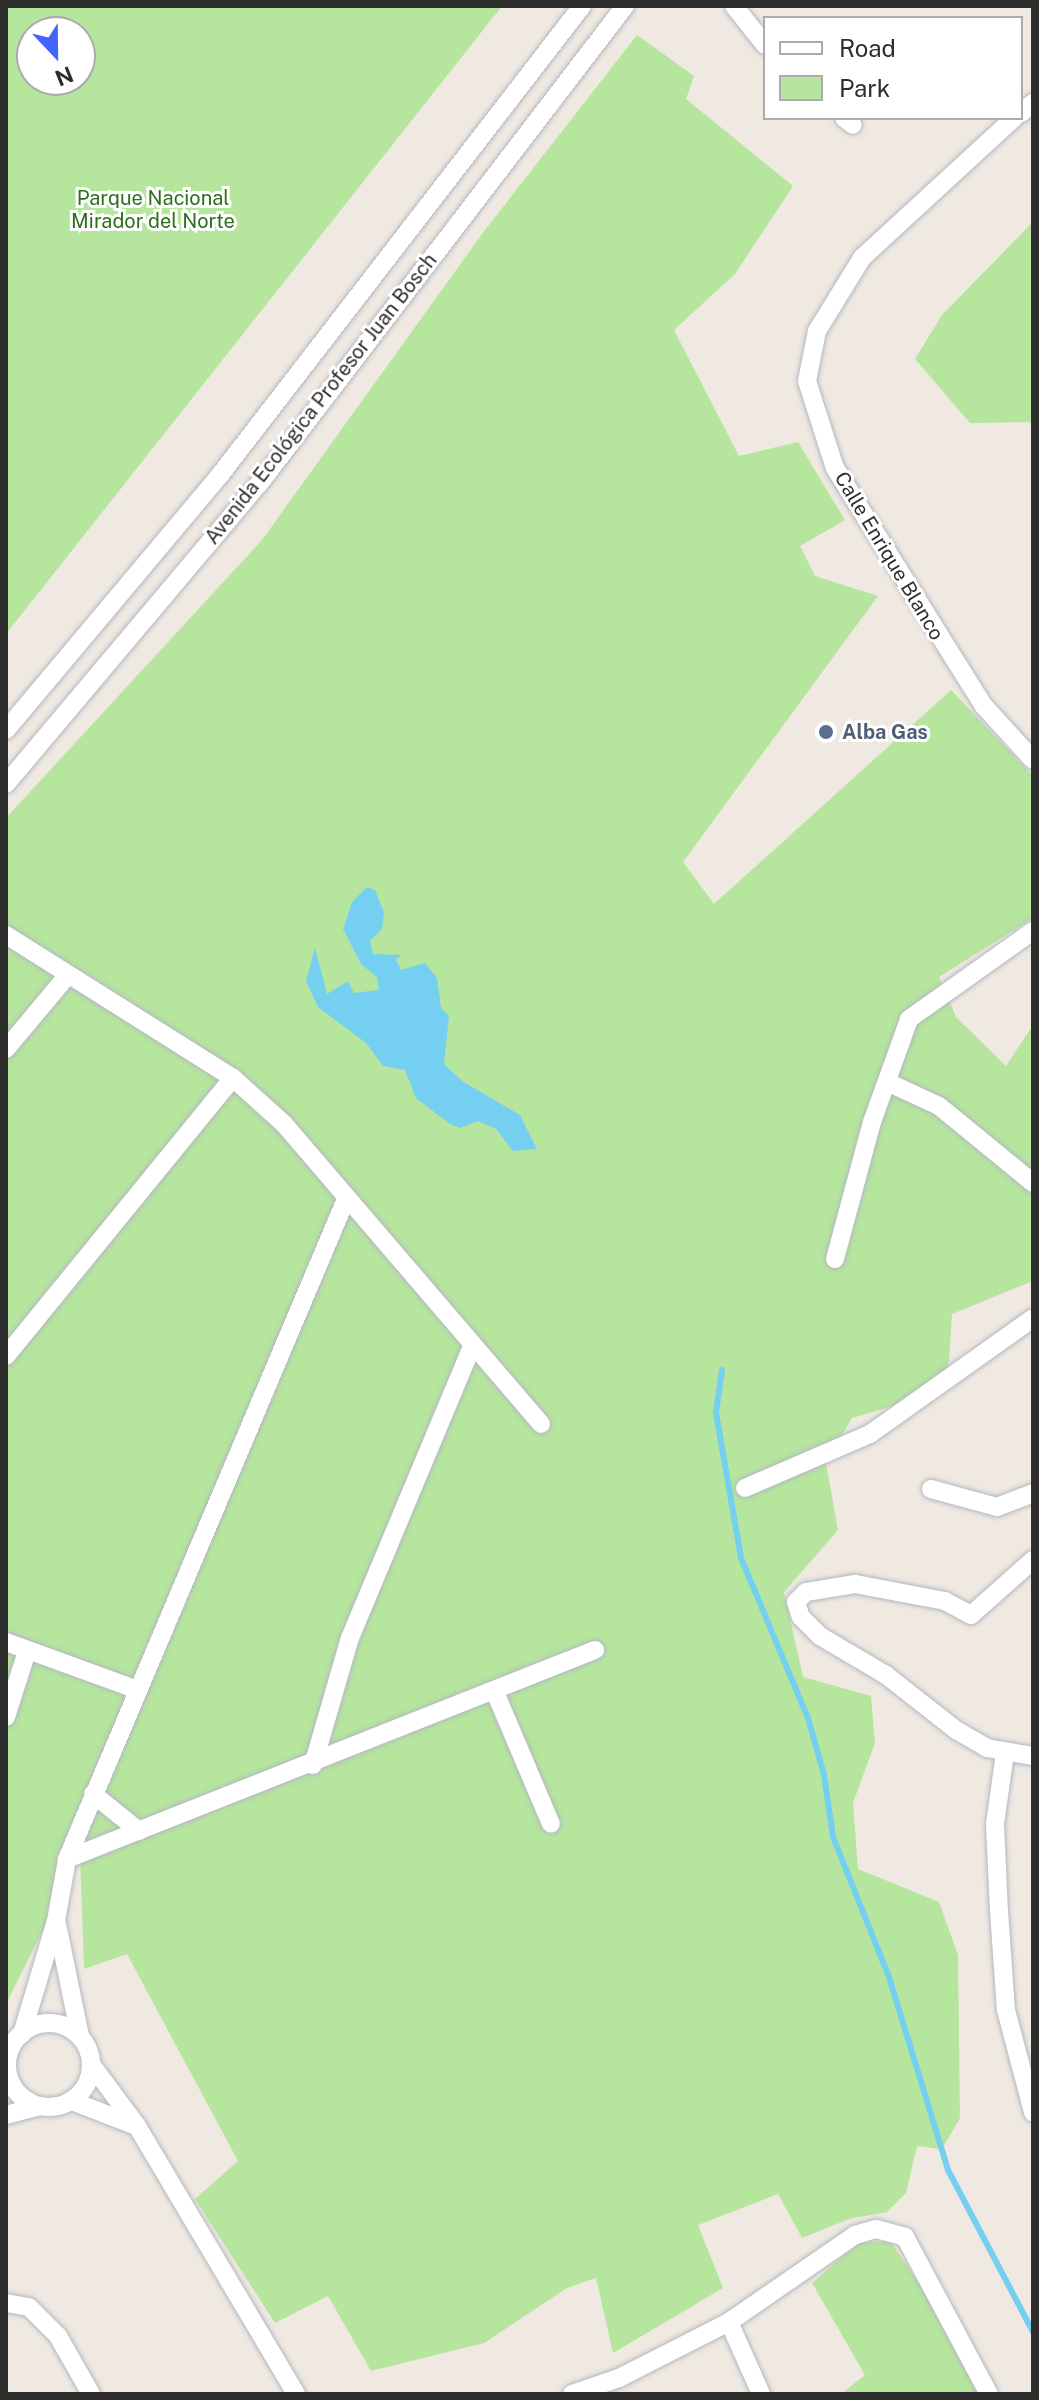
<!DOCTYPE html>
<html>
<head>
<meta charset="utf-8">
<style>
  body { margin:0 }
  #map { position:relative; width:1039px; height:2400px; overflow:hidden; background:#efe9e1; font-family:"Public Sans",sans-serif }
  div>[style] { position:absolute }
  .green>* { inset:0; background:#b6e59e }
  .water>* { inset:0; background:#75cff0 }
  .stream>* { height:6px; margin:-3px; padding:0 3px; transform-origin:3px; border-radius:3px; background:#75cff0 }
  .roads { filter:drop-shadow(0 0 2px #b4b7c1) drop-shadow(0 0 2px #b4b7c1) }
  .minor>* { height:18px; margin:-9px; padding:0 9px; transform-origin:9px; border-radius:9px; background:#fff }
  .minor>.ring { margin:-9px; padding:0; box-sizing:content-box; background:none; border:18px solid #fff; border-radius:50% }
  .dots>* { width:22px; height:22px; translate:-50% -50%; box-sizing:border-box; border:4px solid #fff; border-radius:50% }
  span { translate:-50% -50%; white-space:nowrap; text-align:center; line-height:1.15; -webkit-text-stroke:6px #fff; paint-order:stroke }
  .park-label { font-size:20px; color:#2c6e1b }
  .street-label { font-size:20px; color:#2e2e2e }
  .service-label { font-size:20px; color:#4e5e75; font-weight:700 }
  .left { translate:0 -50%; text-align:left }
  .frame { position:absolute; inset:0; border:8px solid #2e2e2e; pointer-events:none }
  .legend { position:absolute; left:763px; top:16px; width:260px; height:104px; box-sizing:border-box; background:#fff; border:2px solid #ababab; margin:0; padding:10px 14px; list-style:none; font-size:24px; color:#2e2e2e }
  .legend li { display:flex; align-items:center; gap:16px; height:40px }
  .legend b { width:40px; border:2px solid #ababab }
  .north { position:absolute; left:16px; top:16px; width:80px; height:80px; box-sizing:border-box; background:#fff; border:2px solid #ababab; border-radius:50%; rotate:158deg; font-size:22px; font-weight:700; line-height:32px; text-align:center; color:#2e2e2e }
  .north::after { content:''; display:block; margin:auto; width:28px; height:36px; background:#4264fb; clip-path:polygon(50% 0,100% 100%,50% 72%,0 100%) }
</style>
</head>
<body>
<div id="map">
  <div class="green">
    <i style="clip-path:polygon(evenodd,6px 6px,502px 6px,6px 634px,6px 6px,32px 32px,80px 32px,80px 80px,32px 80px,32px 32px)"></i>
    <i style="clip-path:polygon(637px 35px,694px 76px,686px 99px,793px 186px,735px 274px,674px 330px,739px 456px,798px 442px,845px 520px,800px 546px,815px 576px,878px 596px,683px 862px,714px 904px,951px 690px,1033px 776px,1033px 918px,939px 977px,956px 1017px,1006px 1066px,1033px 1025px,1033px 1281px,952px 1314px,949px 1362px,934px 1394px,852px 1418px,826px 1463px,838px 1530px,784px 1592px,803px 1677px,871px 1696px,875px 1743px,853px 1803px,858px 1869px,939px 1902px,958px 1955px,960px 2118px,942px 2149px,917px 2146px,906px 2193px,887px 2212px,849px 2219px,802px 2238px,778px 2194px,698px 2225px,723px 2288px,613px 2353px,596px 2278px,567px 2288px,484px 2343px,371px 2371px,328px 2296px,275px 2323px,195px 2199px,238px 2161px,127px 1954px,84px 1969px,80px 1856px,6px 2004px,6px 818px,262px 540px,482px 234px)"></i>
    <i style="clip-path:polygon(1033px 222px,1033px 422px,970px 423px,915px 359px,942px 315px)"></i>
    <i style="clip-path:polygon(890px 2241px,946px 2322px,982px 2394px,841px 2394px,865px 2375px,812px 2283px,858px 2243px)"></i>
  </div>
  <div class="water">
    <i style="clip-path:polygon(367px 887px,375px 890px,384px 912px,382px 929px,370px 941px,373px 954px,402px 955px,396px 959px,401px 970px,425px 963px,437px 978px,441px 1008px,449px 1016px,444px 1064px,462px 1081px,520px 1115px,537px 1149px,513px 1151px,496px 1129px,478px 1121px,460px 1128px,450px 1124px,416px 1098px,405px 1070px,383px 1066px,366px 1043px,318px 1007px,306px 981px,315px 948px,327px 994px,348px 981px,354px 993px,379px 990px,377px 977px,361px 964px,343px 929px,352px 902px)"></i>
  </div>
  <div class="stream">
    <i style="left:722px;top:1370px;width:43px;rotate:97.9deg"></i>
    <i style="left:716px;top:1413px;width:147px;rotate:80.2deg"></i>
    <i style="left:741px;top:1558px;width:173px;rotate:67.3deg"></i>
    <i style="left:808px;top:1718px;width:59px;rotate:74.3deg"></i>
    <i style="left:824px;top:1775px;width:63px;rotate:81.7deg"></i>
    <i style="left:833px;top:1837px;width:151px;rotate:68.2deg"></i>
    <i style="left:889px;top:1977px;width:202px;rotate:73deg"></i>
    <i style="left:948px;top:2170px;width:183px;rotate:62.3deg"></i>
  </div>
  <div class="roads">
    <div class="minor">
      <i style="left:734px;top:6px;width:50px;rotate:51.5deg"></i>
      <i style="left:1021px;top:113px;width:16px;rotate:-40deg"></i>
      <i style="left:844px;top:118px;width:11px;rotate:38deg"></i>
      <i style="left:1014px;top:118px;width:207px;rotate:137.4deg"></i>
      <i style="left:862px;top:258px;width:86px;rotate:121.7deg"></i>
      <i style="left:817px;top:331px;width:51px;rotate:101.3deg"></i>
      <i style="left:807px;top:381px;width:91px;rotate:72.2deg"></i>
      <i style="left:835px;top:468px;width:279px;rotate:58deg"></i>
      <i style="left:983px;top:705px;width:74px;rotate:47.7deg"></i>
      <i style="left:6px;top:730px;width:333px;rotate:-50deg"></i>
      <i style="left:220px;top:475px;width:592px;rotate:-52.34deg"></i>
      <i style="left:6px;top:784px;width:392px;rotate:-49.9deg"></i>
      <i style="left:259px;top:484px;width:602px;rotate:-52.56deg"></i>
      <i style="left:6px;top:935px;width:268px;rotate:32.2deg"></i>
      <i style="left:233px;top:1078px;width:69px;rotate:42deg"></i>
      <i style="left:284px;top:1124px;width:395px;rotate:49.4deg"></i>
      <i style="left:6px;top:1049px;width:95px;rotate:-50.1deg"></i>
      <i style="left:887px;top:1082px;width:57px;rotate:24.8deg"></i>
      <i style="left:939px;top:1106px;width:122px;rotate:39.3deg"></i>
      <i style="left:835px;top:1259px;width:142px;rotate:-74.9deg"></i>
      <i style="left:872px;top:1122px;width:109px;rotate:-70.2deg"></i>
      <i style="left:909px;top:1019px;width:152px;rotate:-35.4deg"></i>
      <i style="left:6px;top:1356px;width:359px;rotate:-50.8deg"></i>
      <i style="left:745px;top:1488px;width:136px;rotate:-23.4deg"></i>
      <i style="left:870px;top:1434px;width:200px;rotate:-35.4deg"></i>
      <i style="left:931px;top:1489px;width:68px;rotate:15.3deg"></i>
      <i style="left:997px;top:1507px;width:39px;rotate:-21deg"></i>
      <i style="left:1033px;top:1560px;width:83px;rotate:138.4deg"></i>
      <i style="left:971px;top:1615px;width:30px;rotate:-152deg"></i>
      <i style="left:945px;top:1601px;width:92px;rotate:-169.3deg"></i>
      <i style="left:855px;top:1584px;width:50px;rotate:170.7deg"></i>
      <i style="left:806px;top:1592px;width:14px;rotate:135deg"></i>
      <i style="left:796px;top:1602px;width:16px;rotate:72deg"></i>
      <i style="left:801px;top:1617px;width:27px;rotate:45deg"></i>
      <i style="left:820px;top:1636px;width:77px;rotate:30.6deg"></i>
      <i style="left:886px;top:1675px;width:89px;rotate:38.2deg"></i>
      <i style="left:956px;top:1730px;width:36px;rotate:30deg"></i>
      <i style="left:987px;top:1748px;width:47px;rotate:9.9deg"></i>
      <i style="left:6px;top:1642px;width:140px;rotate:20deg"></i>
      <i style="left:495px;top:1692px;width:143px;rotate:67deg"></i>
      <i style="left:6px;top:1717px;width:69px;rotate:-72.3deg"></i>
      <i style="left:1005px;top:1753px;width:72px;rotate:98deg"></i>
      <i style="left:995px;top:1824px;width:87px;rotate:87.4deg"></i>
      <i style="left:999px;top:1911px;width:99px;rotate:86deg"></i>
      <i style="left:1006px;top:2010px;width:106px;rotate:75.2deg"></i>
      <i style="left:313px;top:1765px;width:132px;rotate:-73.8deg"></i>
      <i style="left:350px;top:1638px;width:316px;rotate:-67.3deg"></i>
      <i style="left:93px;top:1794px;width:59px;rotate:38.8deg"></i>
      <i style="left:67px;top:1859px;width:568px;rotate:-21.6deg"></i>
      <i style="left:57px;top:1924px;width:114px;rotate:78.4deg"></i>
      <i class="ring" style="left:7px;top:2023px;width:66px;height:66px"></i>
      <i style="left:22px;top:2034px;width:118px;rotate:-73.3deg"></i>
      <i style="left:56px;top:1921px;width:63px;rotate:-79.9deg"></i>
      <i style="left:67px;top:1859px;width:717px;rotate:-67.08deg"></i>
      <i style="left:91px;top:2064px;width:77px;rotate:53.4deg"></i>
      <i style="left:137px;top:2126px;width:312px;rotate:59.3deg"></i>
      <i style="left:72px;top:2101px;width:66px;rotate:21.2deg"></i>
      <i style="left:6px;top:2115px;width:34px;rotate:-15deg"></i>
      <i style="left:6px;top:2303px;width:23px;rotate:10deg"></i>
      <i style="left:29px;top:2307px;width:41px;rotate:45deg"></i>
      <i style="left:58px;top:2336px;width:67px;rotate:60.4deg"></i>
      <i style="left:729px;top:2322px;width:79px;rotate:66deg"></i>
      <i style="left:572px;top:2394px;width:50px;rotate:-18.8deg"></i>
      <i style="left:619px;top:2378px;width:123px;rotate:-27deg"></i>
      <i style="left:729px;top:2322px;width:153px;rotate:-34.6deg"></i>
      <i style="left:855px;top:2235px;width:22px;rotate:-16deg"></i>
      <i style="left:876px;top:2229px;width:30px;rotate:15deg"></i>
      <i style="left:905px;top:2237px;width:178px;rotate:61.9deg"></i>
    </div>
  </div>
  <div class="dots">
    <i style="left:826px;top:732px;background:#5c6f8a"></i>
  </div>
  <div class="park-label">
    <span style="left:153px;top:210px">Parque Nacional<br>Mirador del Norte</span>
  </div>
  <div class="street-label">
    <span style="left:321px;top:399px;rotate:-52deg">Avenida Ecológica Profesor Juan Bosch</span>
    <span style="left:889px;top:556px;rotate:59deg">Calle Enrique Blanco</span>
  </div>
  <div class="service-label">
    <span class="left" style="left:842px;top:732px">Alba Gas</span>
  </div>
  <div class="frame"></div>
  <ul class="legend">
  <li><b style="height:10px;background:#fff"></b>Road</li>
  <li><b style="height:22px;background:#b6e59e"></b>Park</li>
  </ul>
  <div class="north">N</div>
</div>
</body>
</html>
